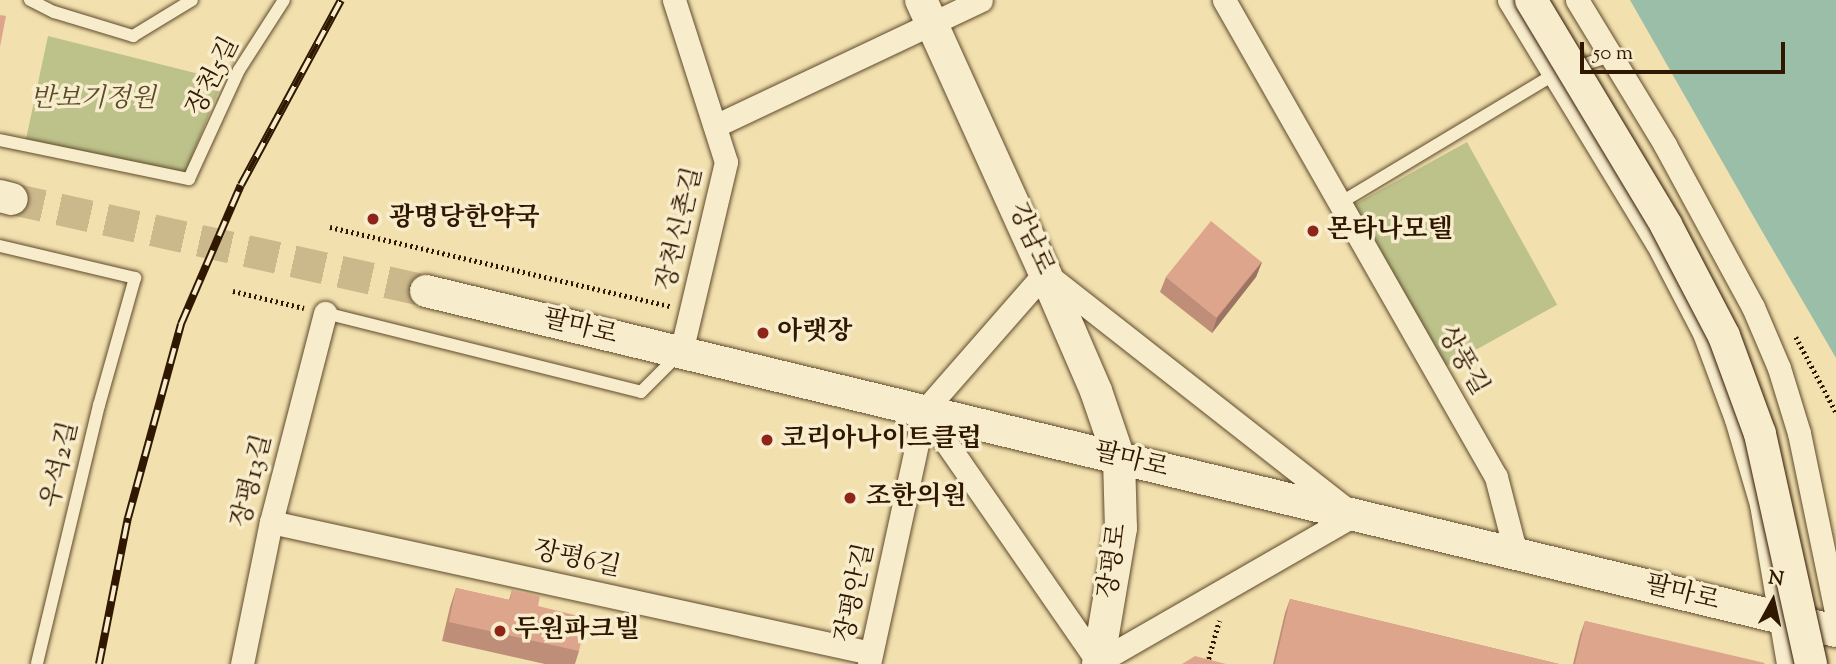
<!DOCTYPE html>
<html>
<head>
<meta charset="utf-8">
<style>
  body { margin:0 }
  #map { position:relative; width:1836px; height:664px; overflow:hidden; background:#f2e1af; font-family:"Sorts Mill Goudy","Noto Serif KR",serif }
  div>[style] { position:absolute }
  .green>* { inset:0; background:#bcc28a; transform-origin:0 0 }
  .water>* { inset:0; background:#9bbea8 }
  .secondary-tunnel>* { height:32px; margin-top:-16px; transform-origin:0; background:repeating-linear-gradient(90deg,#cbb98c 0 32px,transparent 0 48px) }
  .path>* { height:4.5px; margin-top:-2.25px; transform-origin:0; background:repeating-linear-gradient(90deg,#301700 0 2px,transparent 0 5.5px) }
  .roads { filter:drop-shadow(0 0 2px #604a2c) drop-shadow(0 0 2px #604a2c) }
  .service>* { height:12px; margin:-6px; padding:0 6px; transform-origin:6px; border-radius:6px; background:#f7eccb }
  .minor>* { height:23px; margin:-11.5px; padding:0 11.5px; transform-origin:11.5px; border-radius:11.5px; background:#f7eccb }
  .secondary>* { height:32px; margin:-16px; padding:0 16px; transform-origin:16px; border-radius:16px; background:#f7eccb }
  .rail>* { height:8px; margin-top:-4px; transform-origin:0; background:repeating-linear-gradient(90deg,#f7eccb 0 16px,#301700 0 32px); box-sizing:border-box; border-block:2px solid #301700 }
  .bridges { filter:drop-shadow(0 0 2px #301700) drop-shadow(0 0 2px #301700) }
  .secondary-bridge>* { height:32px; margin:-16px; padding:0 16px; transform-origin:16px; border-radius:16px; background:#f7eccb }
  .wall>* { inset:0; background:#bf8e79 }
  .shaded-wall>* { inset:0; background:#9b7463 }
  .building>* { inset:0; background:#dea58d; transform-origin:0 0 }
  .dots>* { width:19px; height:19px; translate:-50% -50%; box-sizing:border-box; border:4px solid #f7eccb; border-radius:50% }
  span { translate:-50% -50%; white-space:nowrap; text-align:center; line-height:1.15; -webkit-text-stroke:7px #f7eccb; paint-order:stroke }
  .street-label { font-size:26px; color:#301700 }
  .park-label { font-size:26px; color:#5a4a29; font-style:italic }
  .poi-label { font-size:26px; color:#301700; font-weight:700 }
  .left { translate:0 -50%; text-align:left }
  .north { position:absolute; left:1738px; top:566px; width:70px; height:70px; -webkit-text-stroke:5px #f7eccb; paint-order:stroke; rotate:8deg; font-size:19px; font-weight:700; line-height:28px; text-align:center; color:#301700 }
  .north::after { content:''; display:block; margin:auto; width:24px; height:32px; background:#301700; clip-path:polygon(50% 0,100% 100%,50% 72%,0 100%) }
  .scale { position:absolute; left:1580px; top:42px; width:205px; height:32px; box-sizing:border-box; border:4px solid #301700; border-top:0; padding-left:9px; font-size:21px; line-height:24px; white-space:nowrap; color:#301700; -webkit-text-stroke:5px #f7eccb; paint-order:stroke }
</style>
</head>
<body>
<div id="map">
  <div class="green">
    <i style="clip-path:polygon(48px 36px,223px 80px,185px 173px,26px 139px)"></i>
    <i style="left:1467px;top:142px;width:186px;height:131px;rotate:61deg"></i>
  </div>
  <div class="water">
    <i style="clip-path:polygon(1630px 0,1836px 0,1836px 358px,1759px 226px)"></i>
  </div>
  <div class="secondary-tunnel">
    <i style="left:12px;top:199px;width:424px;rotate:12.5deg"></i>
  </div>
  <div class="path">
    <i style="left:330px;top:227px;width:349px;rotate:13.1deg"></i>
    <i style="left:233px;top:291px;width:73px;rotate:13.5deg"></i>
    <i style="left:1796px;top:337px;width:85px;rotate:61.9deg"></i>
    <i style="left:1207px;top:664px;width:45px;rotate:-74.4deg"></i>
  </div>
  <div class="roads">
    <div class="service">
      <i style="left:30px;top:0;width:27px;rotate:27deg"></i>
      <i style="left:54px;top:12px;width:83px;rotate:16.9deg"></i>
      <i style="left:133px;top:36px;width:69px;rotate:-31.4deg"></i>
      <i style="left:0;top:140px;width:193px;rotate:11.7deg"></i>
      <i style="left:189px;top:179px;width:120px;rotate:-65.4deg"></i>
      <i style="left:239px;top:70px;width:83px;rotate:-57.3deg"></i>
      <i style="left:1340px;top:203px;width:249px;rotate:-31deg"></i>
      <i style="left:1553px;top:75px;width:60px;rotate:-18.4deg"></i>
      <i style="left:0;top:246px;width:139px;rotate:13.3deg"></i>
      <i style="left:135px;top:278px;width:132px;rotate:105.8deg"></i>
      <i style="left:99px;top:405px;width:266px;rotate:103.5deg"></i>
      <i style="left:325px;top:313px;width:326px;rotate:14deg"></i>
      <i style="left:641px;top:392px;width:52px;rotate:-45deg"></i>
    </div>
    <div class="minor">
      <i style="left:674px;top:0;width:170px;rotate:72.2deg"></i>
      <i style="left:726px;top:162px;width:195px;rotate:103.3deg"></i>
      <i style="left:1224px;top:0;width:549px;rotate:60.31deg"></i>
      <i style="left:1496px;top:477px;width:80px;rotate:75.4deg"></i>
      <i style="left:1509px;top:0;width:285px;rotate:58.7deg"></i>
      <i style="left:1657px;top:243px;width:102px;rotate:62.4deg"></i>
      <i style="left:1704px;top:333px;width:92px;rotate:69.6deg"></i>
      <i style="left:1736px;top:419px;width:89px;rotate:73.6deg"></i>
      <i style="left:1761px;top:504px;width:162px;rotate:80.4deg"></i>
      <i style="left:1577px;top:0;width:170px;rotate:58.7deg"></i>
      <i style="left:1665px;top:145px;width:184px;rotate:61.5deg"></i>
      <i style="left:1753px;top:307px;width:66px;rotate:66.9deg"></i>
      <i style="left:1779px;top:368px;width:68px;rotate:72.9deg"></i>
      <i style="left:1799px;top:433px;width:183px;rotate:78.3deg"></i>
      <i style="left:715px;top:126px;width:294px;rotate:-25.3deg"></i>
      <i style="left:271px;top:522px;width:614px;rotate:12.32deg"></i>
      <i style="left:242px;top:664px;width:145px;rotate:-78.5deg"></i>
      <i style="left:271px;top:522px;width:216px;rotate:-75.5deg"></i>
      <i style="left:869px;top:664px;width:259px;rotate:-77.7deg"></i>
      <i style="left:924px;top:411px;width:184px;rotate:-48.8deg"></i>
      <i style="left:1045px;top:273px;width:392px;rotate:38.1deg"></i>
      <i style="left:1354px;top:515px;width:295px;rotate:150.1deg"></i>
      <i style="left:1098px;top:662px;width:305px;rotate:-124.7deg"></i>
    </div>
    <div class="secondary">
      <i style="left:921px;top:0;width:300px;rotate:65.6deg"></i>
      <i style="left:1045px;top:273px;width:129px;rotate:66.6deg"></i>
      <i style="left:1096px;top:391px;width:71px;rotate:71.1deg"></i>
      <i style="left:1119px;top:458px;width:70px;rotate:88.4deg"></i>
      <i style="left:1121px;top:528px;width:138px;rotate:99.6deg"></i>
      <i style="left:0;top:196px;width:12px;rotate:14deg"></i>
      <i style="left:426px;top:291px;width:1450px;rotate:13.56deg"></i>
    </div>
  </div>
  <div class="rail">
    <i style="left:99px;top:664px;width:149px;rotate:-78.8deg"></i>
    <i style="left:128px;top:518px;width:201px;rotate:-74.7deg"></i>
    <i style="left:181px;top:324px;width:151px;rotate:-66.7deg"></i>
    <i style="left:241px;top:185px;width:210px;rotate:-61.6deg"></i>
  </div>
  <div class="bridges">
    <div class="secondary-bridge">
      <i style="left:1531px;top:0;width:262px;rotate:59deg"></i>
      <i style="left:1666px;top:225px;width:125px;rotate:62.4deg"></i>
      <i style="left:1724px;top:336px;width:104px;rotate:69.8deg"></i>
      <i style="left:1760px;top:434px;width:236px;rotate:77.5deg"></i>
    </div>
  </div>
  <div class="wall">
    <i style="clip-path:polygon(1262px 262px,1256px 277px,1212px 333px,1160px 292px,1166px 277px)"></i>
    <i style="clip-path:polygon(456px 588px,509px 600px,512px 590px,538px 606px,579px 651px,575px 664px,545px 664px,442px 641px,450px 607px)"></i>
    <i style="clip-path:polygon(1290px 599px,1559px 664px,1273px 664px,1285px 613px)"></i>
    <i style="clip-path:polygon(1585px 621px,1764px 664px,1573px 664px,1580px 635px)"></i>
  </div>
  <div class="shaded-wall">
    <i style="clip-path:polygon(1262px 262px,1256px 277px,1212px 333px,1217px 318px)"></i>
  </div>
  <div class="building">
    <i style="clip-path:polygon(0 15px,6px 16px,0 47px)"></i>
    <i style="left:1211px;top:221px;width:65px;height:72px;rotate:39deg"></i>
    <i style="clip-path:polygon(456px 588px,510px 600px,512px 590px,540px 596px,538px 606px,587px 618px,579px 651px,449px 622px)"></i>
    <i style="clip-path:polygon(1290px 599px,1559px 664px,1275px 664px)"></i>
    <i style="clip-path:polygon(1585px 621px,1765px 663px,1764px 664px,1575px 664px)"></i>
    <i style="clip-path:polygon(1195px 656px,1226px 664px,1182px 664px)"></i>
  </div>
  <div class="dots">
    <i style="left:373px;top:219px;background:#8f2418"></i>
    <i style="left:1313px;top:231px;background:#8f2418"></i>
    <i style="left:763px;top:333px;background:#8f2418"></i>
    <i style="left:767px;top:440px;background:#8f2418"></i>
    <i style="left:850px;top:498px;background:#8f2418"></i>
    <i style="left:500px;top:631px;background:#8f2418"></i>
  </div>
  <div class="street-label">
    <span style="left:214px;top:77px;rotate:-63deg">장천5길</span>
    <span style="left:681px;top:229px;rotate:-77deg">장천신촌길</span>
    <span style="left:1030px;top:239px;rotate:66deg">강남로</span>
    <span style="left:580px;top:328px;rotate:14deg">팔마로</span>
    <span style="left:1462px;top:361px;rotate:60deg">상풍길</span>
    <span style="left:1131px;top:461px;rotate:14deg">팔마로</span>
    <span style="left:61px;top:465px;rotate:-77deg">우석2길</span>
    <span style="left:253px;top:481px;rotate:-76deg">장평13길</span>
    <span style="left:577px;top:560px;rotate:12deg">장평6길</span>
    <span style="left:1114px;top:561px;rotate:-82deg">장평로</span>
    <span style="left:856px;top:593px;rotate:-78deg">장평안길</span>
    <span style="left:1682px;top:594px;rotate:14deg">팔마로</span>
  </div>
  <div class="park-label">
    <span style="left:93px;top:100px">반보기정원</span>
  </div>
  <div class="poi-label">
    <span class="left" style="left:389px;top:219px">광명당한약국</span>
    <span class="left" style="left:1327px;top:231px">몬타나모텔</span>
    <span class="left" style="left:777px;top:333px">아랫장</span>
    <span class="left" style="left:781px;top:440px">코리아나이트클럽</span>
    <span class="left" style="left:866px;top:498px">조한의원</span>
    <span class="left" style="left:514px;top:631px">두원파크빌</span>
  </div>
  <div class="north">N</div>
  <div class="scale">50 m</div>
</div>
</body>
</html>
